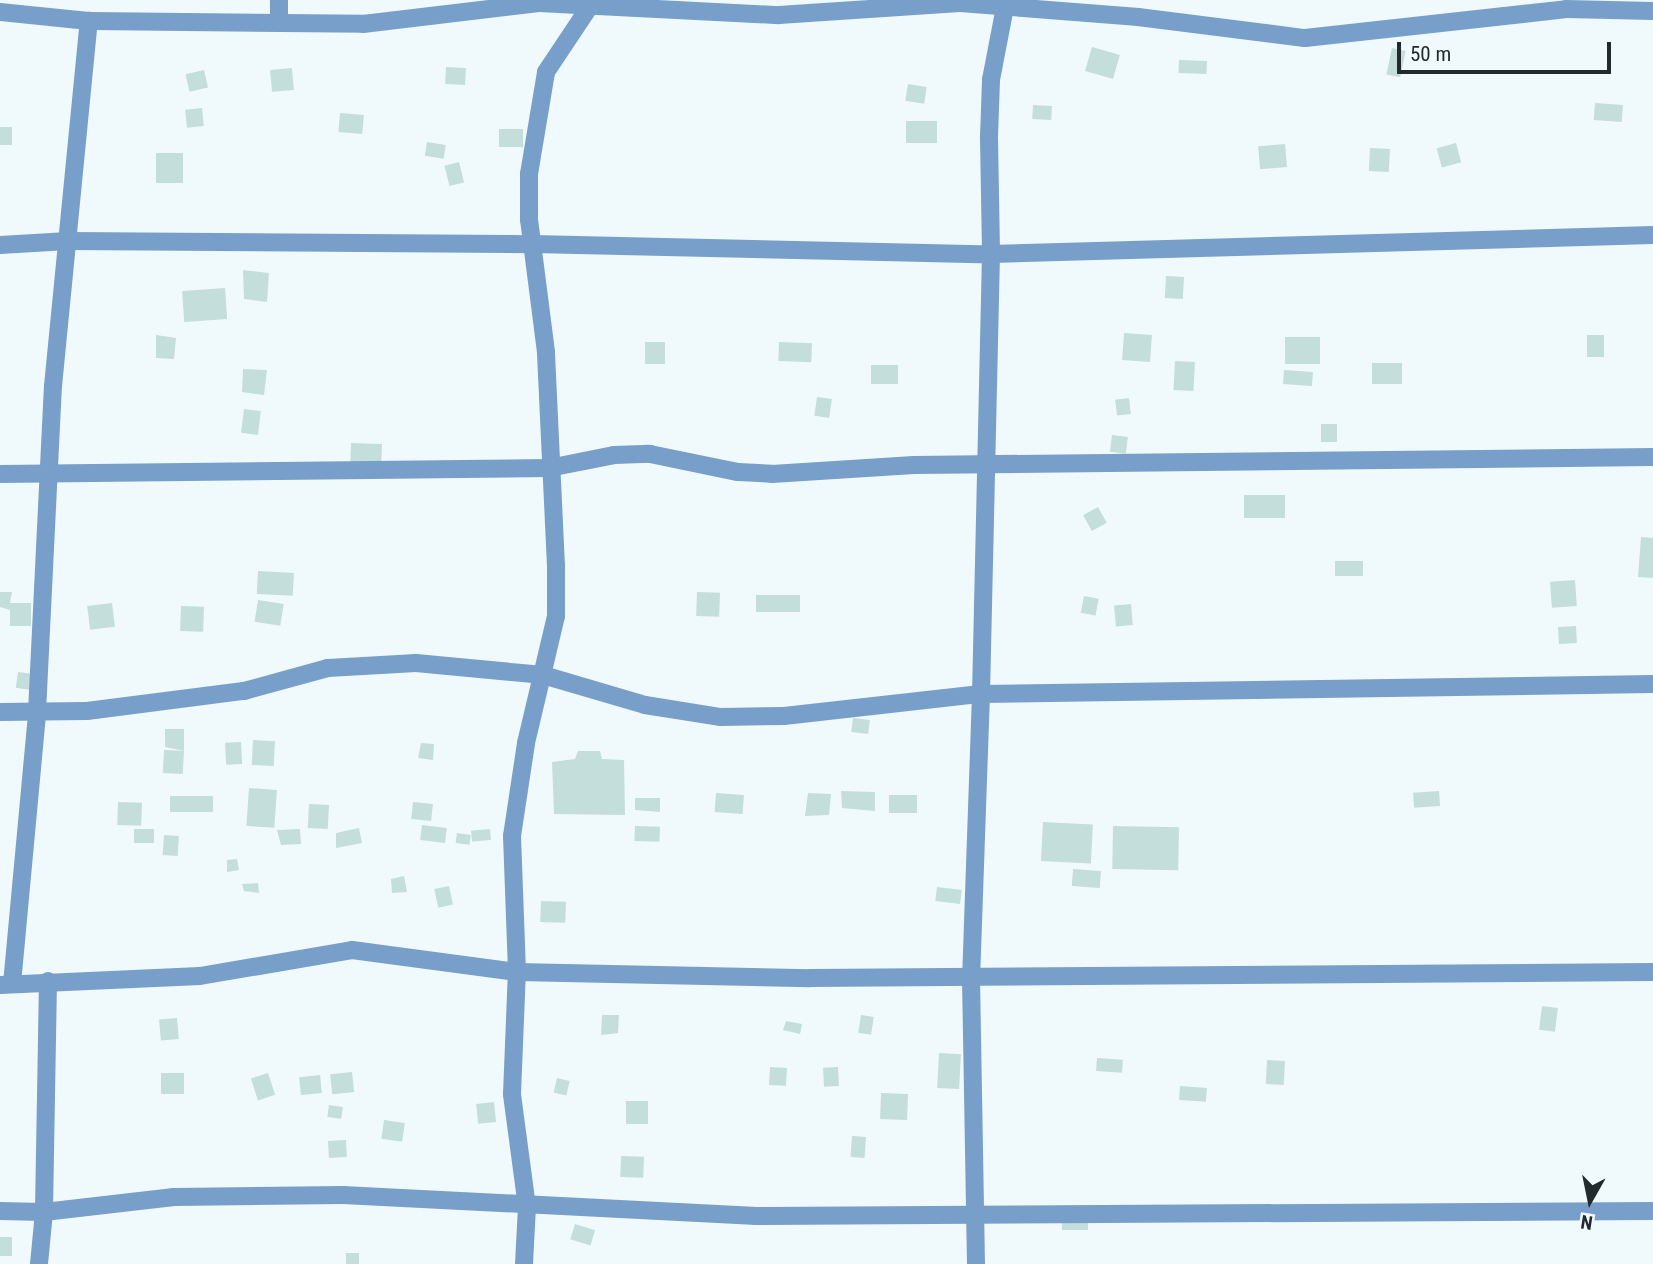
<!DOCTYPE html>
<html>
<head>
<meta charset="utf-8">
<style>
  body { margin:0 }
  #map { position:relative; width:1653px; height:1264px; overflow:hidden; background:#f0fafd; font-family:"Roboto Condensed",sans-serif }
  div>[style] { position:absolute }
  .building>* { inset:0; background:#c4dedb; transform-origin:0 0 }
  .minor>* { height:18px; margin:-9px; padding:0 9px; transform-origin:9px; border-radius:9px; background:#789fc9 }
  span { translate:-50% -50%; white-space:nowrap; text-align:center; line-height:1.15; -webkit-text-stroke:6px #f0fafd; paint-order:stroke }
  .north { position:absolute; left:1555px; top:1166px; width:70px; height:70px; -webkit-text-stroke:5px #f0fafd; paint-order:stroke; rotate:189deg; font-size:19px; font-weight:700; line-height:28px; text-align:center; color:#212b2e }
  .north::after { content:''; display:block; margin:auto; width:24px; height:32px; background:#212b2e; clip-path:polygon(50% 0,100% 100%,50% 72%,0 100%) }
  .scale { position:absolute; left:1397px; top:42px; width:214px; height:32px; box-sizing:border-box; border:4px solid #212b2e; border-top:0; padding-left:9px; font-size:21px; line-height:24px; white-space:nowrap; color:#212b2e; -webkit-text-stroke:5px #f0fafd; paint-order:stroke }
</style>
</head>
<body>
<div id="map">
  <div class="building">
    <i style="left:1092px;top:47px;width:29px;height:25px;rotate:16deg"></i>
    <i style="left:1392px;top:48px;width:14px;height:27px;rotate:12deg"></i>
    <i style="left:1179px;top:60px;width:28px;height:13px;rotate:2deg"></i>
    <i style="left:446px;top:67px;width:20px;height:17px;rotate:3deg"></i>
    <i style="left:292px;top:68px;width:22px;height:22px;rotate:85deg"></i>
    <i style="left:204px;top:70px;width:18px;height:19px;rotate:77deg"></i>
    <i style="left:908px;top:84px;width:19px;height:17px;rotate:9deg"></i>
    <i style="left:1595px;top:103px;width:28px;height:17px;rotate:4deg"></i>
    <i style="left:1033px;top:105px;width:19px;height:14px;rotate:3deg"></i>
    <i style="left:202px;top:108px;width:18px;height:17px;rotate:84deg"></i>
    <i style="left:340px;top:113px;width:24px;height:19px;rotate:5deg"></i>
    <i style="left:906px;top:121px;width:31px;height:22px"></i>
    <i style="left:0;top:127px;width:12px;height:18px"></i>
    <i style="left:499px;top:129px;width:24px;height:18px"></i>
    <i style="left:427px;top:142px;width:19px;height:14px;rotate:9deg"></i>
    <i style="left:1456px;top:143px;width:20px;height:20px;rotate:75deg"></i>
    <i style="left:1285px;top:144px;width:23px;height:27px;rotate:85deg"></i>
    <i style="left:1370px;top:148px;width:20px;height:23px;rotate:3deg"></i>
    <i style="left:156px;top:153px;width:27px;height:30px"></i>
    <i style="left:459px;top:162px;width:21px;height:15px;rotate:76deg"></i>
    <i style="clip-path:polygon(243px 270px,269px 273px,267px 302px,244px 299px)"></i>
    <i style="left:1166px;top:276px;width:18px;height:22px;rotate:3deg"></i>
    <i style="left:225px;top:288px;width:31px;height:43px;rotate:86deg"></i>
    <i style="left:1124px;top:333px;width:28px;height:27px;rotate:4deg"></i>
    <i style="clip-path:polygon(156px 335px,176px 338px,174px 359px,156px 358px)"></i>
    <i style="left:1587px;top:335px;width:17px;height:22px"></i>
    <i style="left:1285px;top:337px;width:35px;height:27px"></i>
    <i style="left:665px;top:342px;width:22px;height:20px;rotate:90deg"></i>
    <i style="left:779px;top:342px;width:33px;height:19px;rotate:2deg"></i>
    <i style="left:1175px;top:361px;width:20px;height:29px;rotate:3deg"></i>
    <i style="left:1402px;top:363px;width:21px;height:30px;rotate:90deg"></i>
    <i style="left:871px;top:365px;width:27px;height:19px"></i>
    <i style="clip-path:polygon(243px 369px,267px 370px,264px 395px,242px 392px)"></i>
    <i style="left:1284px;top:370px;width:29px;height:14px;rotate:4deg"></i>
    <i style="left:817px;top:397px;width:15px;height:19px;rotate:8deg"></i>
    <i style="left:1129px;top:398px;width:16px;height:14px;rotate:83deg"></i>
    <i style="left:244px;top:409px;width:17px;height:24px;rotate:7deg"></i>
    <i style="left:1321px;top:424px;width:16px;height:18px"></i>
    <i style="left:1112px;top:435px;width:16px;height:17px;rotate:7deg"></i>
    <i style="left:351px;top:443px;width:31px;height:19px;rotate:2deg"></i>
    <i style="left:1244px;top:495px;width:41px;height:23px"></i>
    <i style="left:1098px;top:507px;width:18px;height:17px;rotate:61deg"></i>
    <i style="clip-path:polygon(1641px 537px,1653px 538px,1653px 578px,1638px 577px)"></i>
    <i style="left:1363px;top:561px;width:15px;height:28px;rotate:90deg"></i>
    <i style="left:258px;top:571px;width:36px;height:23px;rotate:3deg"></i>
    <i style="left:1575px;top:580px;width:26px;height:25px;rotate:86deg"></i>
    <i style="clip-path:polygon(0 592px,12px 592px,10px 603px,31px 603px,31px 626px,10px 626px,10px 610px,0 607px)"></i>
    <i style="left:697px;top:592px;width:23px;height:24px;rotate:2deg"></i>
    <i style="left:756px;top:595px;width:44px;height:17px"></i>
    <i style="left:1084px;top:596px;width:15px;height:17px;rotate:11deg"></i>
    <i style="left:258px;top:600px;width:26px;height:22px;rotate:9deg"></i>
    <i style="left:112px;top:603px;width:24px;height:25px;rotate:83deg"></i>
    <i style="left:1131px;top:604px;width:21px;height:17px;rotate:85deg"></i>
    <i style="left:181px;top:606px;width:23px;height:25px;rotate:2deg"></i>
    <i style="left:1576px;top:626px;width:17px;height:18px;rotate:87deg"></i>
    <i style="left:18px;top:672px;width:15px;height:16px;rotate:8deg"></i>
    <i style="left:853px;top:718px;width:17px;height:14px;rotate:7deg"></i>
    <i style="clip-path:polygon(165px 729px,184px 729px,184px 751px,165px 747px)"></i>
    <i style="left:253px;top:740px;width:22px;height:25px;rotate:3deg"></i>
    <i style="left:241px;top:742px;width:22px;height:16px;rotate:87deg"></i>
    <i style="clip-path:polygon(421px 743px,434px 744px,433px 760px,418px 758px)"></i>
    <i style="left:164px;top:750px;width:20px;height:23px;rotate:3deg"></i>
    <i style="clip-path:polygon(578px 751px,600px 751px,602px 759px,624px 760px,625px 815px,554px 814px,552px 762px,575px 759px)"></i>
    <i style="left:249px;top:788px;width:28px;height:38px;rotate:4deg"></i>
    <i style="clip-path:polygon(841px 791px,875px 792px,875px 811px,842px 808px)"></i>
    <i style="left:1439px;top:791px;width:15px;height:26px;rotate:86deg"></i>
    <i style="left:716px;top:793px;width:28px;height:19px;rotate:4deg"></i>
    <i style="clip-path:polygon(808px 793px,831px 794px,829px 815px,805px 816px)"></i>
    <i style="left:917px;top:795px;width:18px;height:28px;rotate:90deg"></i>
    <i style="left:213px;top:796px;width:16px;height:43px;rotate:90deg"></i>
    <i style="clip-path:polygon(635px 798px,660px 798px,660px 812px,635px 810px)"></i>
    <i style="left:118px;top:802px;width:24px;height:23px;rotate:2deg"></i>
    <i style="left:413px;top:802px;width:20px;height:17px;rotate:6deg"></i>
    <i style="left:309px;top:804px;width:20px;height:24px;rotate:3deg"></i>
    <i style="left:1043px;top:822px;width:50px;height:39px;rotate:3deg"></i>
    <i style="left:422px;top:825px;width:25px;height:15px;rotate:7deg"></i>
    <i style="left:635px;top:826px;width:25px;height:15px;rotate:2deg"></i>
    <i style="left:1113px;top:826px;width:66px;height:43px;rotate:1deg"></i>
    <i style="clip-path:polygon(359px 828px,362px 843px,336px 848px,336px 833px)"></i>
    <i style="left:134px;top:829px;width:20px;height:14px"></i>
    <i style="clip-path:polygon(300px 829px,301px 844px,281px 845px,277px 830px)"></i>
    <i style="left:490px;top:829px;width:11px;height:19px;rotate:85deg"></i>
    <i style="left:457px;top:833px;width:14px;height:10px;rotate:8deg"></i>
    <i style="left:164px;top:835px;width:15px;height:20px;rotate:4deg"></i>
    <i style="clip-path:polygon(237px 859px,239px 870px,227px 872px,227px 860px)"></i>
    <i style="left:1073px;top:869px;width:28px;height:17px;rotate:4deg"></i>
    <i style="clip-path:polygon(404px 876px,407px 892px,392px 893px,391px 879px)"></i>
    <i style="clip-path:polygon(258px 883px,259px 893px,244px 891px,242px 884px)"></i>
    <i style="left:449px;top:886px;width:19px;height:15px;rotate:78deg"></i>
    <i style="left:937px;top:887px;width:25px;height:14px;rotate:7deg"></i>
    <i style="left:541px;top:901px;width:25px;height:21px;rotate:2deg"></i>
    <i style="left:1542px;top:1006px;width:16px;height:24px;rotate:7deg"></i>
    <i style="clip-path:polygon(602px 1015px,619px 1015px,618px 1033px,601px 1035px)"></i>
    <i style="left:861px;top:1015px;width:13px;height:18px;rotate:9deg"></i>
    <i style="left:177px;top:1018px;width:21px;height:18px;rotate:85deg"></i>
    <i style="clip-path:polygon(786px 1021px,802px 1024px,800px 1034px,783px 1030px)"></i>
    <i style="left:939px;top:1053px;width:22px;height:35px;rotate:3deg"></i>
    <i style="left:1097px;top:1058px;width:26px;height:13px;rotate:4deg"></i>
    <i style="left:1267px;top:1060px;width:18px;height:24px;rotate:3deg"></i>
    <i style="left:770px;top:1067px;width:17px;height:18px;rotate:3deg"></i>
    <i style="left:838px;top:1067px;width:19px;height:15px;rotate:87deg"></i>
    <i style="left:352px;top:1072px;width:20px;height:22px;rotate:84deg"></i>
    <i style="left:161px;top:1073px;width:23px;height:21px"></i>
    <i style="left:268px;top:1073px;width:23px;height:18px;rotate:72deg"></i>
    <i style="left:320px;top:1075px;width:18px;height:21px;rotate:84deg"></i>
    <i style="left:557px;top:1078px;width:13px;height:15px;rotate:13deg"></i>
    <i style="left:1180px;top:1086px;width:27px;height:14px;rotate:4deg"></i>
    <i style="left:881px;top:1093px;width:27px;height:26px;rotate:2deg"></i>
    <i style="left:626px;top:1101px;width:22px;height:23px"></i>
    <i style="left:494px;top:1102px;width:20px;height:18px;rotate:84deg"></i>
    <i style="left:329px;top:1105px;width:14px;height:12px;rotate:8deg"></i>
    <i style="left:384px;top:1120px;width:21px;height:19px;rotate:8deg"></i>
    <i style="left:852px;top:1136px;width:14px;height:21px;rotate:4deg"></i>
    <i style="left:346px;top:1140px;width:17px;height:18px;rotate:87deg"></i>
    <i style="left:621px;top:1156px;width:23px;height:21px;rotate:2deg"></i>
    <i style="left:1062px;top:1218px;width:26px;height:12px"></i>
    <i style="left:575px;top:1224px;width:21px;height:16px;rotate:17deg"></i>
    <i style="left:0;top:1237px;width:12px;height:19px"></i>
    <i style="left:346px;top:1253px;width:13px;height:11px"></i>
  </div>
  <div class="minor">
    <i style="left:1005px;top:7px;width:74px;rotate:100.9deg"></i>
    <i style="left:991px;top:80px;width:57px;rotate:92deg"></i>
    <i style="left:989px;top:137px;width:117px;rotate:89deg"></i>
    <i style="left:991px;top:254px;width:440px;rotate:91.3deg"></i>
    <i style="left:981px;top:694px;width:672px;rotate:-0.85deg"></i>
    <i style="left:0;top:12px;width:89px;rotate:5.8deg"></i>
    <i style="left:89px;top:21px;width:274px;rotate:0.6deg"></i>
    <i style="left:363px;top:24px;width:177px;rotate:-6.8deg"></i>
    <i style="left:539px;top:3px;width:240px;rotate:2.9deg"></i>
    <i style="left:779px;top:15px;width:181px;rotate:-3.8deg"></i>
    <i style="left:960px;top:3px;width:179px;rotate:4.5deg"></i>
    <i style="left:1138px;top:17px;width:168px;rotate:7.2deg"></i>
    <i style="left:1305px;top:38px;width:263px;rotate:-6.3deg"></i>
    <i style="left:1566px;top:9px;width:87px;rotate:1.3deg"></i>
    <i style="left:279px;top:20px;width:20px;rotate:-90deg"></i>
    <i style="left:0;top:245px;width:68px;rotate:-3.4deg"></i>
    <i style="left:68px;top:241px;width:465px;rotate:0.4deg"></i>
    <i style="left:533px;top:244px;width:458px;rotate:1.3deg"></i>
    <i style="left:991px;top:254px;width:662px;rotate:-1.64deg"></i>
    <i style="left:0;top:474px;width:549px;rotate:-0.63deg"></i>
    <i style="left:549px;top:468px;width:66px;rotate:-11.3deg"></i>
    <i style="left:614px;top:455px;width:36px;rotate:-2deg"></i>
    <i style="left:650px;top:454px;width:90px;rotate:11.6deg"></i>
    <i style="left:738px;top:472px;width:34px;rotate:3deg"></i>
    <i style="left:772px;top:474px;width:142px;rotate:-3.6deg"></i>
    <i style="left:914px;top:465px;width:739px;rotate:-0.62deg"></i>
    <i style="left:0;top:712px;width:87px;rotate:-0.7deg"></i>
    <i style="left:87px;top:711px;width:158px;rotate:-7.3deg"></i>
    <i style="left:244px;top:691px;width:87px;rotate:-15.3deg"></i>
    <i style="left:328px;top:668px;width:88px;rotate:-3.3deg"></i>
    <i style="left:416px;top:663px;width:128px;rotate:5.4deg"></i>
    <i style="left:543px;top:675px;width:106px;rotate:16.4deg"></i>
    <i style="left:645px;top:705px;width:77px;rotate:9deg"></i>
    <i style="left:721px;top:717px;width:63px;rotate:-0.9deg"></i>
    <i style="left:784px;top:716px;width:198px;rotate:-6.4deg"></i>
    <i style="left:981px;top:694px;width:284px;rotate:92deg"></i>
    <i style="left:971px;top:978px;width:286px;rotate:89deg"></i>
    <i style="left:48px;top:981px;width:231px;rotate:91deg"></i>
    <i style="left:44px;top:1212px;width:131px;rotate:-6.6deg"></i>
    <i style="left:174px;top:1197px;width:169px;rotate:-0.7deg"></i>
    <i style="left:343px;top:1195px;width:414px;rotate:2.9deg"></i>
    <i style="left:756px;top:1216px;width:897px;rotate:-0.32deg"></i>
    <i style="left:12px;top:984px;width:273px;rotate:-84.7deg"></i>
    <i style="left:37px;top:712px;width:326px;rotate:-87.2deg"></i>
    <i style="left:53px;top:386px;width:367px;rotate:-84.4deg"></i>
    <i style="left:0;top:985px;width:200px;rotate:-2.6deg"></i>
    <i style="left:200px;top:976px;width:154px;rotate:-9.7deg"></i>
    <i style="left:352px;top:950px;width:166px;rotate:7.6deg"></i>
    <i style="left:517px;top:972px;width:293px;rotate:1.2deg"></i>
    <i style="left:810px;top:978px;width:843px;rotate:-0.41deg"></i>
    <i style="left:0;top:1211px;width:44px;rotate:1.3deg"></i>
    <i style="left:44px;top:1212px;width:52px;rotate:95.5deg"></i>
    <i style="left:524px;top:1264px;width:57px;rotate:-87deg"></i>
    <i style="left:527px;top:1207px;width:114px;rotate:-97.6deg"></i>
    <i style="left:512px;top:1094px;width:122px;rotate:-87.7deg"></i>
    <i style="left:517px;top:972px;width:136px;rotate:-92.1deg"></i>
    <i style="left:512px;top:836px;width:94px;rotate:-81.4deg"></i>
    <i style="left:526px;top:743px;width:130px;rotate:-76.7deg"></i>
    <i style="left:556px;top:616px;width:50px;rotate:-90deg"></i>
    <i style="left:556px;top:566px;width:214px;rotate:-92.7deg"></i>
    <i style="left:546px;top:352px;width:133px;rotate:-97.3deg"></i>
    <i style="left:529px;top:220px;width:46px;rotate:-90deg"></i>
    <i style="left:529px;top:174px;width:103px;rotate:-80.5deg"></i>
    <i style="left:546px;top:72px;width:87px;rotate:-56.3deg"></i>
  </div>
  <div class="north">N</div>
  <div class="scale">50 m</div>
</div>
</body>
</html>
